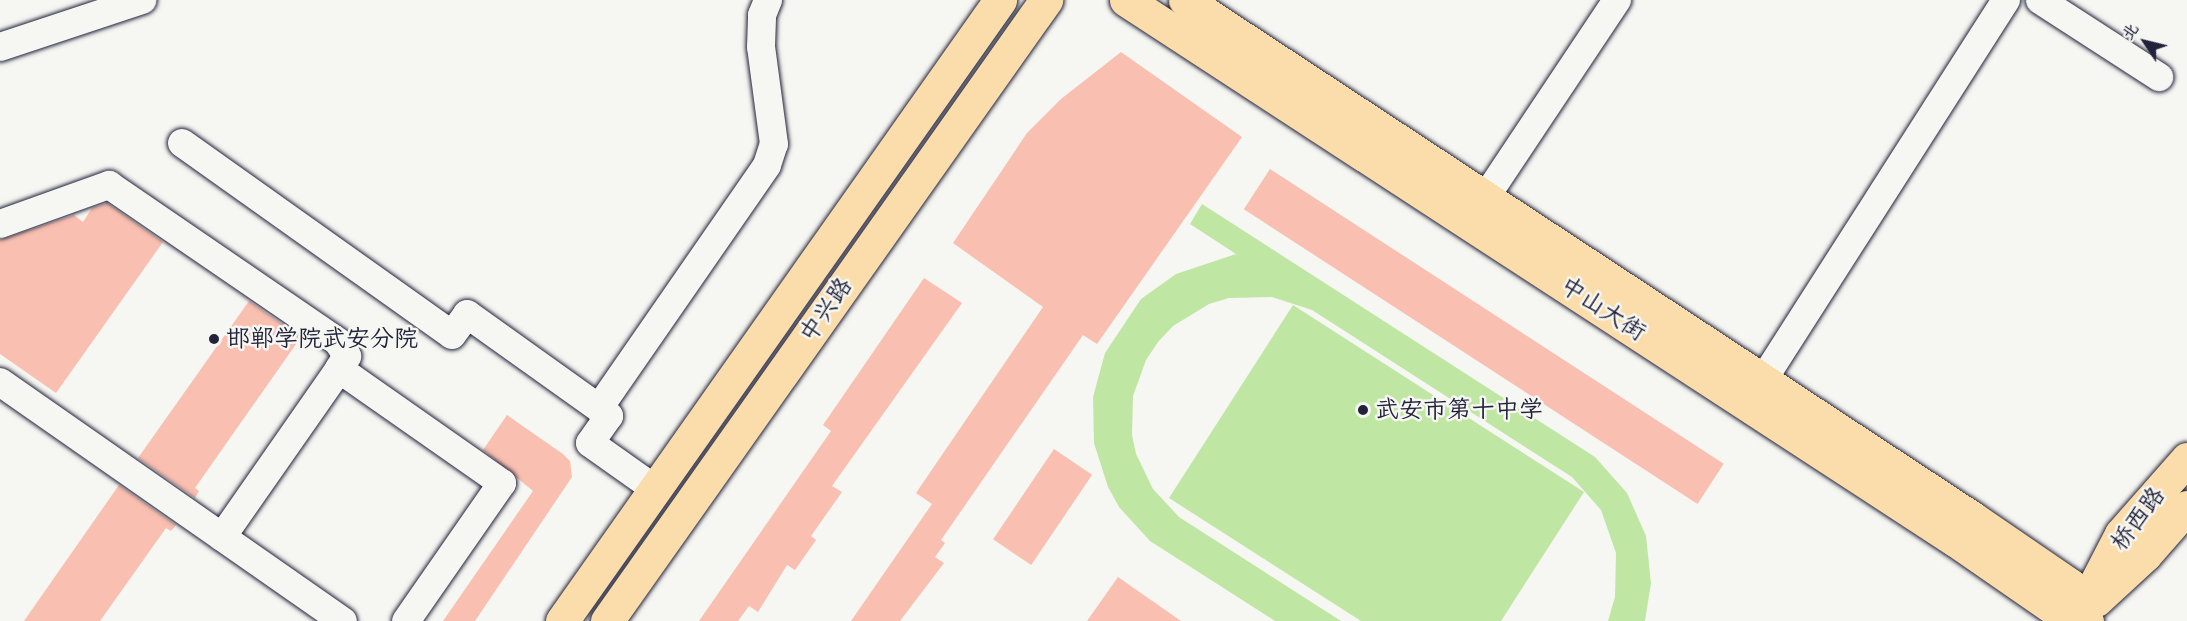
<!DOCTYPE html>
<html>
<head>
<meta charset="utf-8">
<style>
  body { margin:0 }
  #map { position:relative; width:2187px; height:621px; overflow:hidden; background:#f6f6f2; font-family:Caveat,"LXGW WenKai TC",sans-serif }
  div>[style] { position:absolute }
  .green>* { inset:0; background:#bfe7a3 }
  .building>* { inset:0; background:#f9bfb0; transform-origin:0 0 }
  .roads { filter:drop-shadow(0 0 2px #22223b) drop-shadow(0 0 2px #22223b) }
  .minor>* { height:28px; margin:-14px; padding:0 14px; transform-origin:14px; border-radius:14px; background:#f6f6f2 }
  .major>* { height:33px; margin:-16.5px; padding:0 16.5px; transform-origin:16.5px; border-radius:16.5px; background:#faddab }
  .dots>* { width:16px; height:16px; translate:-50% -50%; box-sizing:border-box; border:3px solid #f6f6f2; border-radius:50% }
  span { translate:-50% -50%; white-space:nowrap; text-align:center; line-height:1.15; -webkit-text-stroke:5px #f6f6f2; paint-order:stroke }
  .street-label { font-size:24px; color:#22223b }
  .poi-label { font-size:24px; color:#22223b }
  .left { translate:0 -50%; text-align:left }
  .north { position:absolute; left:2115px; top:12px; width:60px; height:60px; -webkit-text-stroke:4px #f6f6f2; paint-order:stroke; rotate:305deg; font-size:16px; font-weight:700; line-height:24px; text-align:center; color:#22223b }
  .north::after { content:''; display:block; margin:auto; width:21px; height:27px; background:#22223b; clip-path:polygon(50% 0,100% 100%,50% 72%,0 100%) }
</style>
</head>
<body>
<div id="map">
  <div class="green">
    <i style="clip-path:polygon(1202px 204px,1595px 457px,1627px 493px,1646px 536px,1651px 583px,1645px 621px,1608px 621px,1615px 597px,1616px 553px,1601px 510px,1572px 477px,1312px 310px,1272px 297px,1229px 298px,1209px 304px,1173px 326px,1158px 342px,1146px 360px,1133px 396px,1132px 435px,1136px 454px,1153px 489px,1179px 517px,1341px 621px,1275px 621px,1150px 541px,1119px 507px,1108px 487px,1094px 443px,1093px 397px,1105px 353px,1141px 299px,1176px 274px,1236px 254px,1190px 224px)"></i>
    <i style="clip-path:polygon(1293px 305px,1584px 492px,1501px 621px,1361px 621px,1169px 498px)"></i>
  </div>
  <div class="building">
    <i style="clip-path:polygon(1121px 52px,1242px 137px,1097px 344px,1083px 335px,941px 540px,945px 543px,935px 557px,944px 563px,900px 621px,851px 621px,932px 504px,916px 493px,1043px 307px,953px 243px,1027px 133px,1061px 99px)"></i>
    <i style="left:1270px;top:169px;width:541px;height:48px;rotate:33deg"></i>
    <i style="clip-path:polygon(107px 203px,163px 242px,56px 393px,0 354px,0 240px,74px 215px,83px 222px,92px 208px)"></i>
    <i style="clip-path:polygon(924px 278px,962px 303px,832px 486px,842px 492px,811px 536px,816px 540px,795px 570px,787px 565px,758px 612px,749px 606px,738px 621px,699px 621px,831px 431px,823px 425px)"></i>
    <i style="clip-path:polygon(249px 301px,301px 337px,195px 488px,199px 491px,195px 498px,138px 458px)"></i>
    <i style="clip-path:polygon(507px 415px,563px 454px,570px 461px,572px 477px,475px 621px,443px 621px,533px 491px,483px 450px)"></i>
    <i style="left:1054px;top:449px;width:46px;height:109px;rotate:34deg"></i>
    <i style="clip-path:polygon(119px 485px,176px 525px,171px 531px,166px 528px,100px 621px,24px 621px)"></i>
    <i style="clip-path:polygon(1118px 577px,1181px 621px,1087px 621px)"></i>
  </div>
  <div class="roads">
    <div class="minor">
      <i style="left:2040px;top:0;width:142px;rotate:32.9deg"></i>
      <i style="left:0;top:47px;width:150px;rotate:-18.3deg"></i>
      <i style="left:182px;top:143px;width:331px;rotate:35.4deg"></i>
      <i style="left:452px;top:335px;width:26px;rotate:-54deg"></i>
      <i style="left:467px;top:314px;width:162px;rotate:35.5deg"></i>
      <i style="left:599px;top:408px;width:13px;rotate:39deg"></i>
      <i style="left:609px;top:416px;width:33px;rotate:125deg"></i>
      <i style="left:590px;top:443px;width:80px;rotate:35.3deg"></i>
      <i style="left:1485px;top:198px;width:238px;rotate:-56.3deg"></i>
      <i style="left:0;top:224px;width:116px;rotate:-19.7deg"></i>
      <i style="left:109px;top:185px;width:278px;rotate:34.4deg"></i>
      <i style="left:338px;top:342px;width:17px;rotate:57deg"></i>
      <i style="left:347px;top:356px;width:15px;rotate:122deg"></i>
      <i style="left:1763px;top:380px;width:451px;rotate:-57.4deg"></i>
      <i style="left:0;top:382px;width:418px;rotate:34.9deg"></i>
      <i style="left:599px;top:408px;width:295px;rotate:-55.3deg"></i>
      <i style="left:767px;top:165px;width:22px;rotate:-72deg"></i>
      <i style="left:774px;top:144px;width:98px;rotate:-97.6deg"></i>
      <i style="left:761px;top:47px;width:32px;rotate:-88deg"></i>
      <i style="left:762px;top:15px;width:16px;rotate:-68deg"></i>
      <i style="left:222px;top:537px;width:205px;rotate:-55.1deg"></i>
      <i style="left:339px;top:369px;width:199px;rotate:35deg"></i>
      <i style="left:502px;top:483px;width:168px;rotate:124.8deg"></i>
    </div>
    <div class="major">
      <i style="left:1126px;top:0;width:989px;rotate:33.08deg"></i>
      <i style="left:1955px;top:540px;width:123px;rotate:34.7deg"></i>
      <i style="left:2056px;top:610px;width:33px;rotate:20deg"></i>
      <i style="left:1185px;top:0;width:941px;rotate:33.34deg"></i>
      <i style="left:1971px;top:517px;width:120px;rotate:34.5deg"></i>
      <i style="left:2070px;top:585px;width:31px;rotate:73deg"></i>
      <i style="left:2096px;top:600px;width:67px;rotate:-42.6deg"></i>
      <i style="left:2145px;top:555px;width:64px;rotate:-48.8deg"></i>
      <i style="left:2079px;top:615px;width:91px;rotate:-62.6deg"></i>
      <i style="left:2121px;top:534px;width:100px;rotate:-48.7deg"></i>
      <i style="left:562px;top:621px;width:760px;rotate:-54.8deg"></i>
      <i style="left:607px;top:621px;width:761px;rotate:-54.74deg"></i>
    </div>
  </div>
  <div class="dots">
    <i style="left:214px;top:339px;background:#22223b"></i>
    <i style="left:1363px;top:410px;background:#22223b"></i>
  </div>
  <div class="street-label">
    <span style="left:1603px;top:309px;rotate:33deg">中山大街</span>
    <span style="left:826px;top:310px;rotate:-55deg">中兴路</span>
    <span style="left:2138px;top:519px;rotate:-53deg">桥西路</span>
  </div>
  <div class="poi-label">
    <span class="left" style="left:226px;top:339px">邯郸学院武安分院</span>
    <span class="left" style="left:1375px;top:410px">武安市第十中学</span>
  </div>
  <div class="north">北</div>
</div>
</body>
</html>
